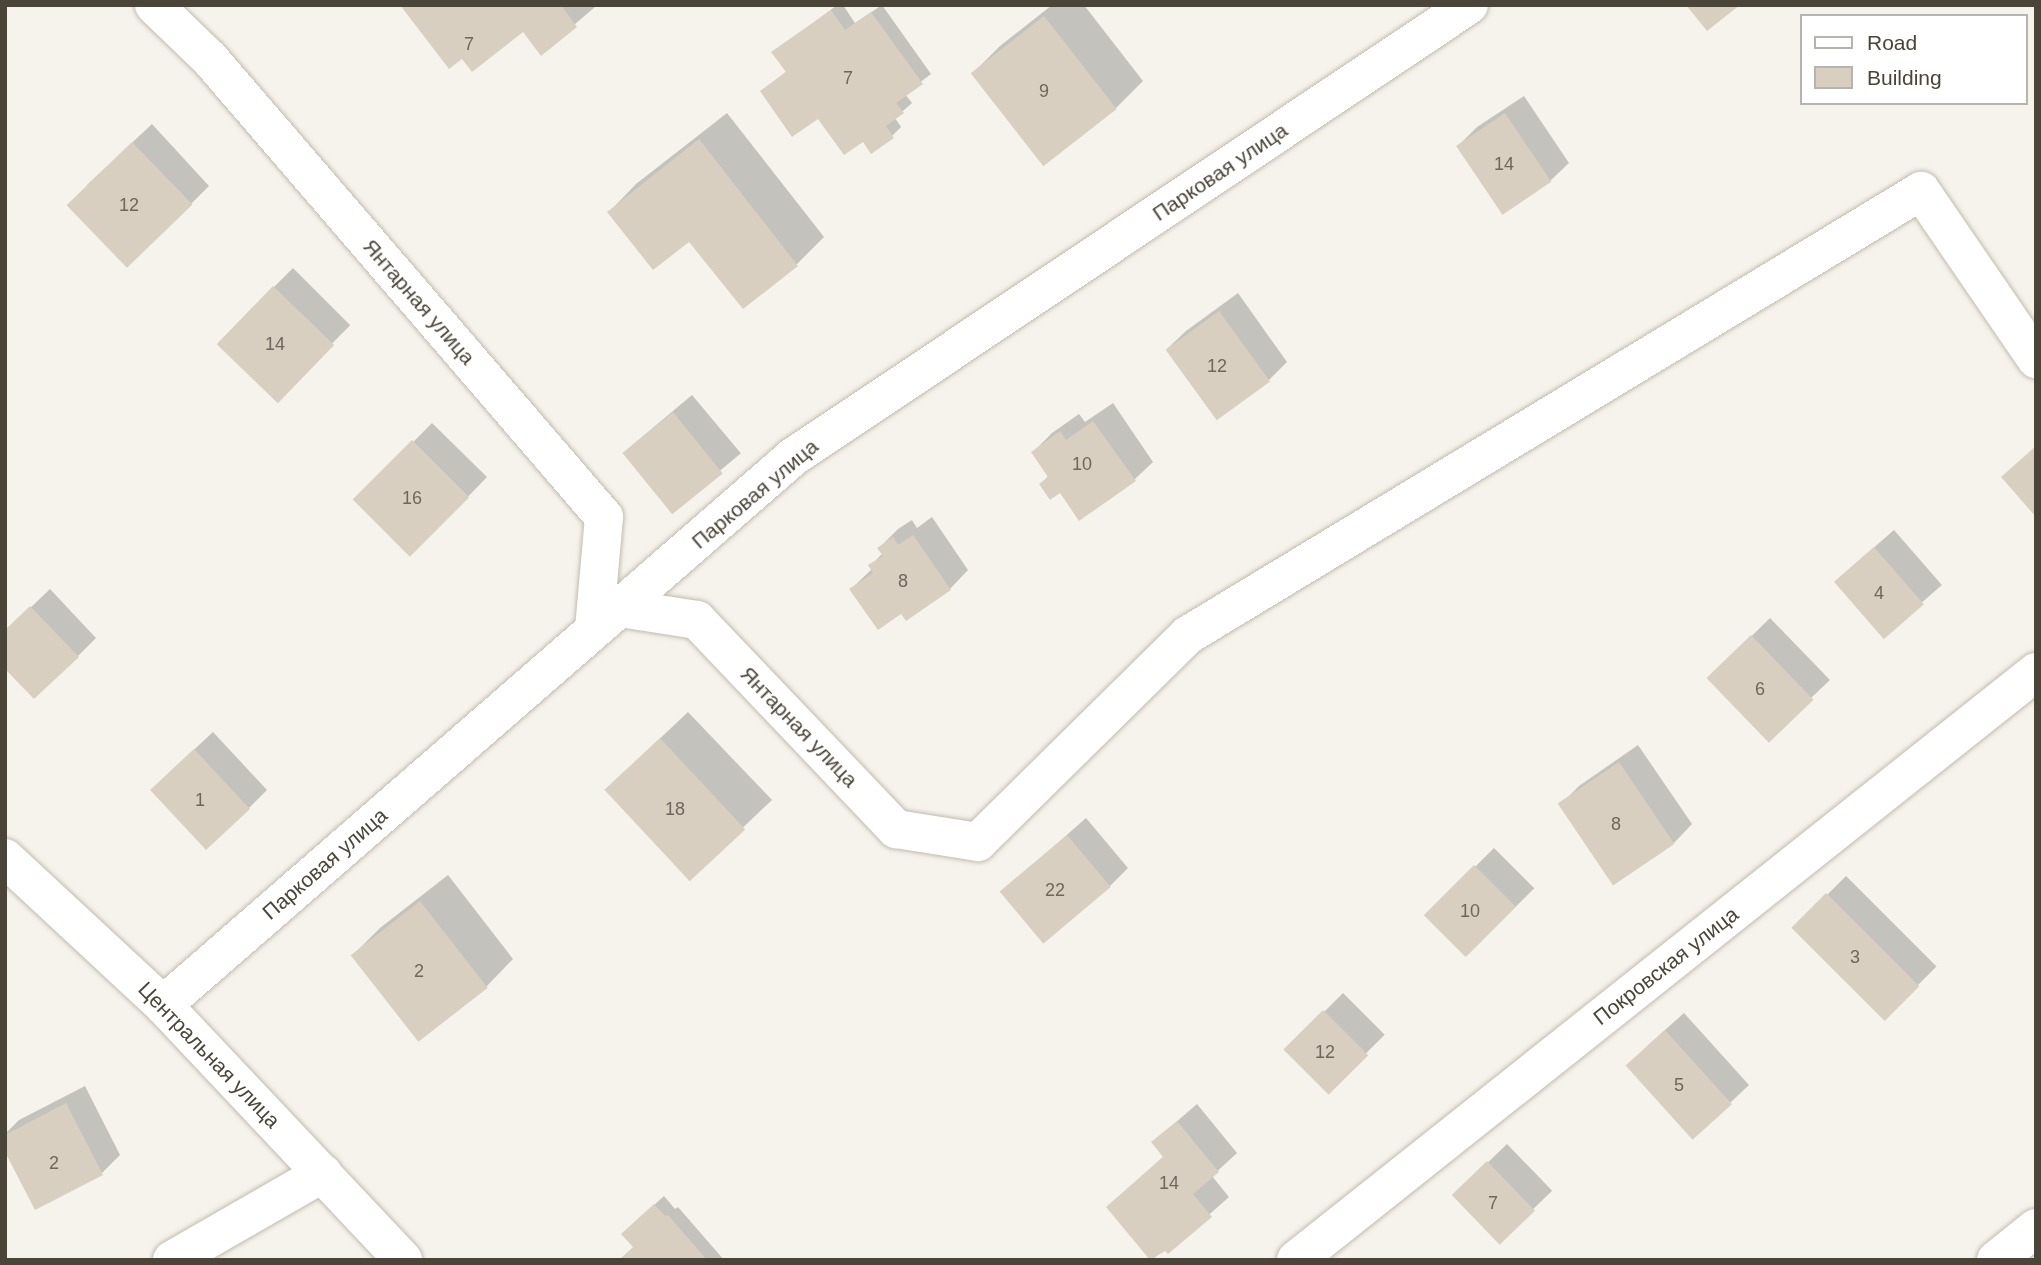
<!DOCTYPE html>
<html>
<head>
<meta charset="utf-8">
<style>
  body { margin:0 }
  #map { position:relative; width:2041px; height:1265px; overflow:hidden; background:#f6f3ec; font-family:Arial,sans-serif }
  div>[style] { position:absolute }
  .shadow>* { inset:0; background:#0003; transform-origin:0 0 }
  .building>* { inset:0; background:#d8cfc1; transform-origin:0 0 }
  .roads { filter:drop-shadow(0 0 2px #c2bbae) drop-shadow(0 0 2px #c2bbae) }
  .minor>* { height:38px; margin:-19px; padding:0 19px; transform-origin:19px; border-radius:19px; background:#fff }
  span { translate:-50% -50%; white-space:nowrap; text-align:center; line-height:1.15; -webkit-text-stroke:6px #fff; paint-order:stroke }
  .number-label { font-size:18px; color:#6e675b }
  .number-label span { -webkit-text-stroke-width:0 }
  .street-label { font-size:21px; color:#4b4439 }
  .frame { position:absolute; inset:0; border:7px solid #4b4439; pointer-events:none }
  .legend { position:absolute; left:1800px; top:14px; width:228px; height:91px; box-sizing:border-box; background:#fff; border:2px solid #b7b4b0; margin:0; padding:9px 12px; list-style:none; font-size:21px; color:#4b4439 }
  .legend li { display:flex; align-items:center; gap:14px; height:35px }
  .legend b { width:35px; border:2px solid #b7b4b0 }
</style>
</head>
<body>
<div id="map">
  <div class="shadow">
    <i style="clip-path:polygon(402px 5px,593px 5px,595px 7px,541px 53px,524px 30px)"></i>
    <i style="clip-path:polygon(837px 5px,843px 5px,855px 23px,882px 5px,931px 74px,905px 94px,912px 103px,895px 118px,901px 127px,892px 136px,863px 140px,762px 91px,787px 71px,774px 53px)"></i>
    <i style="clip-path:polygon(1052px 5px,1084px 5px,1143px 81px,1116px 108px,973px 73px,1000px 46px)"></i>
    <i style="clip-path:polygon(1524px 96px,1569px 163px,1550px 181px,1458px 146px,1477px 127px)"></i>
    <i style="clip-path:polygon(727px 113px,824px 237px,797px 264px,743px 307px,690px 239px,609px 212px,636px 184px)"></i>
    <i style="clip-path:polygon(152px 124px,209px 186px,191px 204px,87px 185px)"></i>
    <i style="left:293px;top:268px;width:81px;height:106px;rotate:45deg"></i>
    <i style="clip-path:polygon(1238px 293px,1287px 362px,1268px 381px,1167px 349px,1186px 331px)"></i>
    <i style="left:692px;top:395px;width:76px;height:89px;rotate:50deg"></i>
    <i style="clip-path:polygon(1113px 403px,1153px 462px,1134px 480px,1061px 491px,1041px 484px,1049px 475px,1033px 452px,1052px 433px,1079px 414px,1085px 422px)"></i>
    <i style="clip-path:polygon(432px 423px,487px 477px,430px 536px,356px 500px)"></i>
    <i style="clip-path:polygon(932px 517px,968px 570px,950px 589px,901px 611px,851px 589px,872px 569px,870px 566px,883px 553px,879px 548px,898px 529px,912px 520px,917px 528px)"></i>
    <i style="left:1894px;top:530px;width:73px;height:78px;rotate:49deg"></i>
    <i style="clip-path:polygon(50px 589px,96px 638px,78px 656px,5px 632px)"></i>
    <i style="clip-path:polygon(1770px 618px,1830px 680px,1811px 698px,1709px 678px)"></i>
    <i style="clip-path:polygon(688px 712px,772px 800px,690px 878px,634px 763px)"></i>
    <i style="clip-path:polygon(213px 732px,267px 790px,249px 808px,170px 772px)"></i>
    <i style="clip-path:polygon(1638px 745px,1692px 824px,1674px 843px,1560px 805px,1579px 786px)"></i>
    <i style="clip-path:polygon(1086px 818px,1128px 868px,1110px 886px,1002px 892px)"></i>
    <i style="left:1494px;top:848px;width:57px;height:95px;rotate:45deg"></i>
    <i style="clip-path:polygon(448px 875px,513px 959px,486px 987px,353px 955px,380px 928px)"></i>
    <i style="left:1846px;top:876px;width:128px;height:74px;rotate:45deg"></i>
    <i style="left:1343px;top:993px;width:59px;height:80px;rotate:45deg"></i>
    <i style="clip-path:polygon(1684px 1013px,1749px 1085px,1730px 1103px,1646px 1047px)"></i>
    <i style="clip-path:polygon(85px 1086px,120px 1155px,102px 1173px,5px 1148px,5px 1134px,19px 1120px)"></i>
    <i style="clip-path:polygon(1197px 1104px,1237px 1153px,1212px 1176px,1229px 1197px,1168px 1251px,1165px 1248px,1152px 1260px,1108px 1207px,1164px 1156px,1153px 1142px)"></i>
    <i style="left:1507px;top:1144px;width:65px;height:73px;rotate:46deg"></i>
    <i style="clip-path:polygon(664px 1196px,675px 1209px,678px 1207px,724px 1260px,621px 1260px,635px 1247px,632px 1225px)"></i>
  </div>
  <div class="building">
    <i style="clip-path:polygon(400px 5px,561px 5px,577px 27px,541px 56px,523px 32px,472px 72px,462px 59px,449px 69px)"></i>
    <i style="clip-path:polygon(1686px 5px,1740px 5px,1707px 31px)"></i>
    <i style="clip-path:polygon(831px 10px,845px 30px,871px 12px,923px 84px,896px 103px,904px 113px,886px 126px,894px 138px,871px 154px,863px 142px,844px 155px,818px 119px,792px 137px,760px 91px,786px 72px,771px 52px)"></i>
    <i style="left:1044px;top:16px;width:118px;height:93px;rotate:52deg"></i>
    <i style="left:1505px;top:113px;width:83px;height:59px;rotate:56deg"></i>
    <i style="clip-path:polygon(699px 139px,798px 266px,743px 309px,689px 242px,653px 270px,607px 212px)"></i>
    <i style="left:132px;top:142px;width:87px;height:91px;rotate:46deg"></i>
    <i style="left:273px;top:286px;width:85px;height:81px;rotate:44deg"></i>
    <i style="left:1219px;top:311px;width:87px;height:66px;rotate:54deg"></i>
    <i style="left:673px;top:412px;width:79px;height:65px;rotate:51deg"></i>
    <i style="clip-path:polygon(1093px 421px,1136px 481px,1079px 521px,1060px 493px,1050px 500px,1039px 484px,1048px 477px,1031px 452px,1060px 431px,1066px 440px)"></i>
    <i style="left:412px;top:440px;width:81px;height:84px;rotate:45deg"></i>
    <i style="clip-path:polygon(2036px 446px,2036px 517px,2001px 477px)"></i>
    <i style="clip-path:polygon(913px 535px,951px 590px,906px 621px,901px 614px,878px 630px,849px 589px,873px 573px,868px 565px,883px 556px,877px 548px,893px 537px,898px 545px)"></i>
    <i style="left:1874px;top:547px;width:76px;height:53px;rotate:49deg"></i>
    <i style="clip-path:polygon(30px 606px,79px 657px,34px 699px,5px 669px,5px 630px)"></i>
    <i style="left:1751px;top:635px;width:90px;height:62px;rotate:46deg"></i>
    <i style="left:660px;top:738px;width:125px;height:76px;rotate:47deg"></i>
    <i style="left:194px;top:749px;width:82px;height:60px;rotate:47deg"></i>
    <i style="left:1619px;top:762px;width:99px;height:74px;rotate:56deg"></i>
    <i style="left:1067px;top:835px;width:68px;height:88px;rotate:50deg"></i>
    <i style="left:1474px;top:865px;width:59px;height:71px;rotate:45deg"></i>
    <i style="left:1826px;top:893px;width:132px;height:49px;rotate:45deg"></i>
    <i style="left:420px;top:901px;width:110px;height:88px;rotate:52deg"></i>
    <i style="left:1323px;top:1010px;width:64px;height:56px;rotate:45deg"></i>
    <i style="left:1665px;top:1030px;width:100px;height:53px;rotate:48deg"></i>
    <i style="clip-path:polygon(66px 1103px,103px 1175px,35px 1210px,5px 1152px,5px 1135px)"></i>
    <i style="clip-path:polygon(1177px 1121px,1219px 1172px,1193px 1194px,1212px 1217px,1168px 1254px,1165px 1251px,1150px 1260px,1106px 1207px,1163px 1157px,1151px 1142px)"></i>
    <i style="left:1487px;top:1161px;width:69px;height:49px;rotate:46deg"></i>
    <i style="clip-path:polygon(654px 1204px,665px 1216px,668px 1215px,707px 1260px,619px 1260px,633px 1247px,621px 1234px)"></i>
  </div>
  <div class="roads">
    <div class="minor">
      <i style="left:154px;top:5px;width:78px;rotate:44deg"></i>
      <i style="left:210px;top:59px;width:604px;rotate:49.3deg"></i>
      <i style="left:604px;top:517px;width:113px;rotate:95.1deg"></i>
      <i style="left:620px;top:608px;width:78px;rotate:8.9deg"></i>
      <i style="left:697px;top:620px;width:289px;rotate:46.4deg"></i>
      <i style="left:896px;top:829px;width:83px;rotate:9deg"></i>
      <i style="left:978px;top:842px;width:295px;rotate:-44.6deg"></i>
      <i style="left:1188px;top:635px;width:857px;rotate:-31.2deg"></i>
      <i style="left:1921px;top:191px;width:204px;rotate:55.6deg"></i>
      <i style="left:5px;top:858px;width:216px;rotate:42.9deg"></i>
      <i style="left:163px;top:1005px;width:350px;rotate:46.7deg"></i>
      <i style="left:163px;top:1005px;width:835px;rotate:-41.02deg"></i>
      <i style="left:793px;top:457px;width:813px;rotate:-33.77deg"></i>
      <i style="left:172px;top:1260px;width:174px;rotate:-29.9deg"></i>
      <i style="left:1296px;top:1260px;width:945px;rotate:-38.47deg"></i>
      <i style="left:1996px;top:1260px;width:51px;rotate:-38.7deg"></i>
    </div>
  </div>
  <div class="number-label">
    <span style="left:469px;top:44px">7</span>
    <span style="left:848px;top:78px">7</span>
    <span style="left:1044px;top:91px">9</span>
    <span style="left:1504px;top:164px">14</span>
    <span style="left:129px;top:205px">12</span>
    <span style="left:275px;top:344px">14</span>
    <span style="left:1217px;top:366px">12</span>
    <span style="left:1082px;top:464px">10</span>
    <span style="left:412px;top:498px">16</span>
    <span style="left:903px;top:581px">8</span>
    <span style="left:1879px;top:593px">4</span>
    <span style="left:1760px;top:689px">6</span>
    <span style="left:200px;top:800px">1</span>
    <span style="left:675px;top:809px">18</span>
    <span style="left:1616px;top:824px">8</span>
    <span style="left:1055px;top:890px">22</span>
    <span style="left:1470px;top:911px">10</span>
    <span style="left:1855px;top:957px">3</span>
    <span style="left:419px;top:971px">2</span>
    <span style="left:1325px;top:1052px">12</span>
    <span style="left:1679px;top:1085px">5</span>
    <span style="left:54px;top:1163px">2</span>
    <span style="left:1169px;top:1183px">14</span>
    <span style="left:1493px;top:1203px">7</span>
  </div>
  <div class="street-label">
    <span style="left:1220px;top:172px;rotate:-34deg">Парковая улица</span>
    <span style="left:419px;top:302px;rotate:49deg">Янтарная улица</span>
    <span style="left:755px;top:494px;rotate:-40deg">Парковая улица</span>
    <span style="left:799px;top:727px;rotate:46deg">Янтарная улица</span>
    <span style="left:325px;top:864px;rotate:-41deg">Парковая улица</span>
    <span style="left:1666px;top:966px;rotate:-38deg">Покровская улица</span>
    <span style="left:209px;top:1055px;rotate:46deg">Центральная улица</span>
  </div>
  <div class="frame"></div>
  <ul class="legend">
  <li><b style="height:9px;background:#fff"></b>Road</li>
  <li><b style="height:19px;background:#d8cfc1"></b>Building</li>
  </ul>
</div>
</body>
</html>
